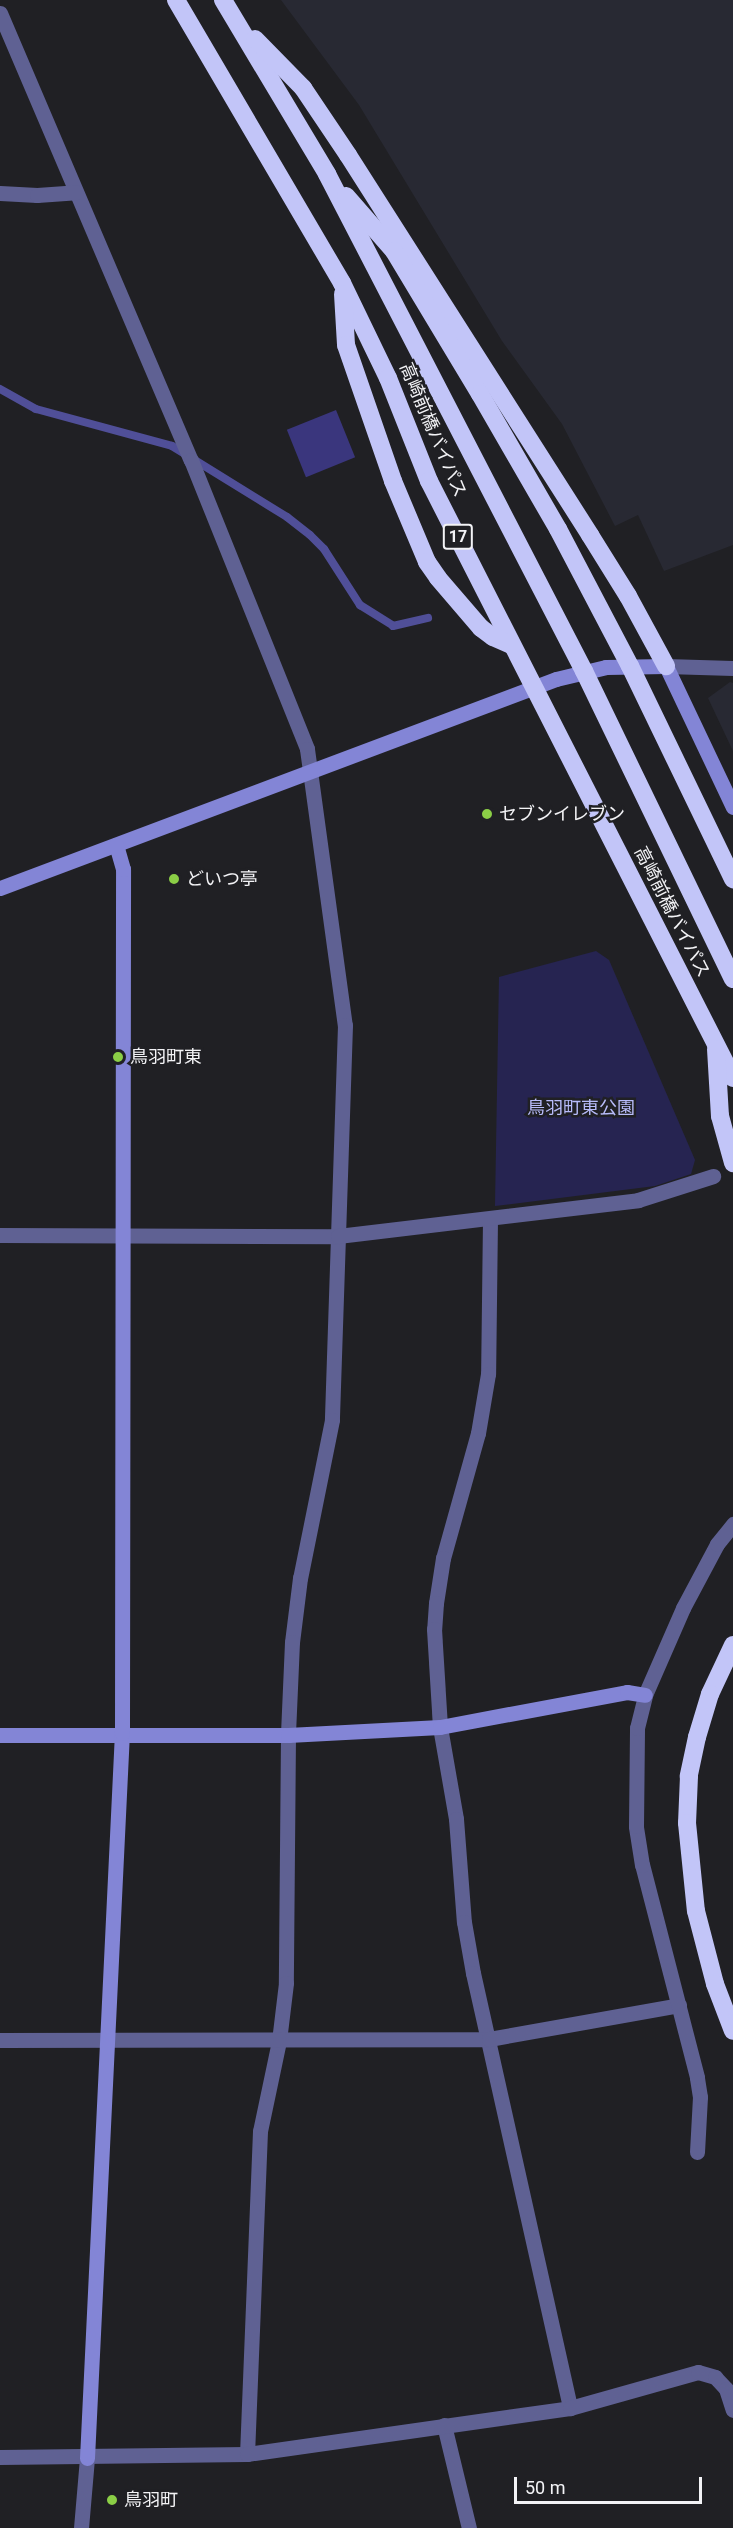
<!DOCTYPE html>
<html>
<head>
<meta charset="utf-8">
<style>
  body { margin:0 }
  #map { position:relative; width:733px; height:2528px; overflow:hidden; background:#202024; font-family:Roboto,"Noto Sans JP",sans-serif }
  div>[style] { position:absolute }
  .built>* { inset:0; background:#282933 }
  .green>* { inset:0; background:#262451 }
  .stream>* { height:8px; margin:-4px; padding:0 4px; transform-origin:4px; border-radius:4px; background:#504f98 }
  .building>* { inset:0; background:#3a367d; transform-origin:0 0 }
  .street>* { height:15px; margin:-7.5px; padding:0 7.5px; transform-origin:7.5px; border-radius:7.5px; background:#5f6193 }
  .secondary>* { height:15px; margin:-7.5px; padding:0 7.5px; transform-origin:7.5px; border-radius:7.5px; background:#8385d6 }
  .highway>* { height:18px; margin:-9px; padding:0 9px; transform-origin:9px; border-radius:9px; background:#c2c5f8 }
  .dots>* { width:16px; height:16px; translate:-50% -50%; box-sizing:border-box; border:3px solid #202024; border-radius:50% }
  span { translate:-50% -50%; white-space:nowrap; text-align:center; line-height:1.15; -webkit-text-stroke:5px #202024; paint-order:stroke }
  .shield-label span { padding:2px 4px; background:#202024; border:2px solid; border-radius:4px; -webkit-text-stroke-width:0 }
  .shield-label { font-size:16px; color:#f3f3f6; font-weight:700 }
  .street-label { font-size:18px; color:#f3f3f6 }
  .poi-label { font-size:18px; color:#f3f3f6 }
  .left { translate:0 -50%; text-align:left }
  .park-label { font-size:18px; color:#b7bbf9 }
  .scale { position:absolute; left:514px; top:2477px; width:188px; height:27px; box-sizing:border-box; border:3px solid #f3f3f6; border-top:0; padding-left:8px; font-size:18px; line-height:21px; white-space:nowrap; color:#f3f3f6; -webkit-text-stroke:4px #202024; paint-order:stroke }
</style>
</head>
<body>
<div id="map">
  <div class="built">
    <i style="clip-path:polygon(281px 0,733px 0,733px 545px,664px 571px,638px 515px,615px 526px,562px 424px,502px 341px,359px 105px)"></i>
    <i style="clip-path:polygon(730px 682px,733px 683px,733px 751px,708px 698px)"></i>
  </div>
  <div class="green">
    <i style="clip-path:polygon(596px 951px,609px 960px,695px 1160px,691px 1174px,655px 1186px,495px 1206px,499px 977px)"></i>
  </div>
  <div class="stream">
    <i style="left:0;top:389px;width:41px;rotate:29.1deg"></i>
    <i style="left:36px;top:409px;width:141px;rotate:15.2deg"></i>
    <i style="left:172px;top:446px;width:135px;rotate:31.7deg"></i>
    <i style="left:287px;top:517px;width:29px;rotate:38deg"></i>
    <i style="left:310px;top:535px;width:20px;rotate:45deg"></i>
    <i style="left:324px;top:549px;width:67px;rotate:57.3deg"></i>
    <i style="left:360px;top:605px;width:39px;rotate:32deg"></i>
    <i style="left:393px;top:626px;width:36px;rotate:-13deg"></i>
  </div>
  <div class="building">
    <i style="left:336px;top:410px;width:51px;height:53px;rotate:68deg"></i>
  </div>
  <div class="street">
    <i style="left:0;top:13px;width:486px;rotate:66.9deg"></i>
    <i style="left:191px;top:460px;width:311px;rotate:68.1deg"></i>
    <i style="left:307px;top:749px;width:279px;rotate:82.2deg"></i>
    <i style="left:345px;top:1025px;width:395px;rotate:91.9deg"></i>
    <i style="left:332px;top:1420px;width:161px;rotate:101.4deg"></i>
    <i style="left:300px;top:1578px;width:64px;rotate:97.1deg"></i>
    <i style="left:292px;top:1642px;width:93px;rotate:92.5deg"></i>
    <i style="left:288px;top:1735px;width:248px;rotate:90.5deg"></i>
    <i style="left:286px;top:1983px;width:58px;rotate:96.9deg"></i>
    <i style="left:279px;top:2041px;width:92px;rotate:101.9deg"></i>
    <i style="left:260px;top:2131px;width:323px;rotate:92.3deg"></i>
    <i style="left:0;top:193px;width:37px;rotate:3deg"></i>
    <i style="left:37px;top:195px;width:39px;rotate:-4deg"></i>
    <i style="left:666px;top:666px;width:67px;rotate:1.7deg"></i>
    <i style="left:490px;top:1219px;width:155px;rotate:90.7deg"></i>
    <i style="left:488px;top:1374px;width:60px;rotate:99.6deg"></i>
    <i style="left:478px;top:1433px;width:130px;rotate:105.6deg"></i>
    <i style="left:443px;top:1558px;width:46px;rotate:98.8deg"></i>
    <i style="left:436px;top:1603px;width:26px;rotate:94deg"></i>
    <i style="left:434px;top:1629px;width:98px;rotate:86.5deg"></i>
    <i style="left:440px;top:1727px;width:93px;rotate:80.1deg"></i>
    <i style="left:456px;top:1819px;width:103px;rotate:85.6deg"></i>
    <i style="left:464px;top:1922px;width:52px;rotate:80deg"></i>
    <i style="left:473px;top:1973px;width:446px;rotate:77.4deg"></i>
    <i style="left:0;top:1235px;width:338px;rotate:0.2deg"></i>
    <i style="left:338px;top:1236px;width:302px;rotate:-6.8deg"></i>
    <i style="left:638px;top:1200px;width:79px;rotate:-17.7deg"></i>
    <i style="left:0;top:2040px;width:489px;rotate:-0.1deg"></i>
    <i style="left:489px;top:2039px;width:193px;rotate:-10.1deg"></i>
    <i style="left:697px;top:2152px;width:55px;rotate:-86.9deg"></i>
    <i style="left:700px;top:2097px;width:20px;rotate:-99deg"></i>
    <i style="left:697px;top:2077px;width:219px;rotate:-104.5deg"></i>
    <i style="left:642px;top:1865px;width:39px;rotate:-99deg"></i>
    <i style="left:636px;top:1826px;width:98px;rotate:-89.4deg"></i>
    <i style="left:637px;top:1728px;width:34px;rotate:-76deg"></i>
    <i style="left:645px;top:1695px;width:95px;rotate:-66.4deg"></i>
    <i style="left:683px;top:1608px;width:72px;rotate:-62deg"></i>
    <i style="left:717px;top:1544px;width:26px;rotate:-51deg"></i>
    <i style="left:444px;top:2425px;width:106px;rotate:76.4deg"></i>
    <i style="left:0;top:2457px;width:247px;rotate:-0.7deg"></i>
    <i style="left:247px;top:2454px;width:326px;rotate:-8.1deg"></i>
    <i style="left:570px;top:2408px;width:133px;rotate:-15.7deg"></i>
    <i style="left:698px;top:2372px;width:18px;rotate:16deg"></i>
    <i style="left:715px;top:2377px;width:16px;rotate:47deg"></i>
    <i style="left:726px;top:2389px;width:22px;rotate:72deg"></i>
    <i style="left:81px;top:2528px;width:70px;rotate:-85.1deg"></i>
  </div>
  <div class="secondary">
    <i style="left:0;top:888px;width:594px;rotate:-20.6deg"></i>
    <i style="left:556px;top:679px;width:51px;rotate:-13.5deg"></i>
    <i style="left:606px;top:667px;width:60px;rotate:-1deg"></i>
    <i style="left:666px;top:666px;width:156px;rotate:64.6deg"></i>
    <i style="left:0;top:1735px;width:288px"></i>
    <i style="left:288px;top:1735px;width:152px;rotate:-3deg"></i>
    <i style="left:440px;top:1727px;width:190px;rotate:-10.6deg"></i>
    <i style="left:627px;top:1692px;width:18px;rotate:9deg"></i>
    <i style="left:87px;top:2458px;width:726px;rotate:-87.24deg"></i>
    <i style="left:122px;top:1733px;width:864px;rotate:-89.93deg"></i>
    <i style="left:123px;top:869px;width:25px;rotate:-106deg"></i>
  </div>
  <div class="highway">
    <i style="left:176px;top:0;width:328px;rotate:59.6deg"></i>
    <i style="left:342px;top:283px;width:106px;rotate:64.2deg"></i>
    <i style="left:388px;top:378px;width:111px;rotate:68.3deg"></i>
    <i style="left:429px;top:481px;width:670px;rotate:63.01deg"></i>
    <i style="left:223px;top:0;width:203px;rotate:59.1deg"></i>
    <i style="left:327px;top:174px;width:560px;rotate:62.66deg"></i>
    <i style="left:584px;top:671px;width:342px;rotate:64.2deg"></i>
    <i style="left:255px;top:39px;width:69px;rotate:45.6deg"></i>
    <i style="left:303px;top:88px;width:81px;rotate:56.1deg"></i>
    <i style="left:348px;top:155px;width:451px;rotate:57.5deg"></i>
    <i style="left:590px;top:535px;width:72px;rotate:58.1deg"></i>
    <i style="left:628px;top:596px;width:80px;rotate:61.5deg"></i>
    <i style="left:346px;top:196px;width:73px;rotate:48.9deg"></i>
    <i style="left:394px;top:251px;width:167px;rotate:59deg"></i>
    <i style="left:480px;top:394px;width:156px;rotate:60deg"></i>
    <i style="left:558px;top:529px;width:155px;rotate:62.3deg"></i>
    <i style="left:630px;top:666px;width:237px;rotate:64.2deg"></i>
    <i style="left:343px;top:294px;width:51px;rotate:86.6deg"></i>
    <i style="left:346px;top:345px;width:144px;rotate:70.9deg"></i>
    <i style="left:393px;top:481px;width:88px;rotate:67.2deg"></i>
    <i style="left:427px;top:562px;width:19px;rotate:55deg"></i>
    <i style="left:438px;top:578px;width:66px;rotate:49.3deg"></i>
    <i style="left:481px;top:628px;width:15px;rotate:37deg"></i>
    <i style="left:493px;top:637px;width:20px;rotate:24deg"></i>
    <i style="left:716px;top:1049px;width:67px;rotate:86.6deg"></i>
    <i style="left:720px;top:1116px;width:49px;rotate:74.5deg"></i>
    <i style="left:733px;top:1645px;width:54px;rotate:115.1deg"></i>
    <i style="left:710px;top:1694px;width:45px;rotate:106.8deg"></i>
    <i style="left:697px;top:1737px;width:40px;rotate:102deg"></i>
    <i style="left:689px;top:1776px;width:47px;rotate:92.4deg"></i>
    <i style="left:687px;top:1823px;width:88px;rotate:84.2deg"></i>
    <i style="left:696px;top:1911px;width:75px;rotate:75.4deg"></i>
    <i style="left:715px;top:1984px;width:50px;rotate:69deg"></i>
  </div>
  <div class="dots">
    <i style="left:487px;top:814px;background:#8bce46"></i>
    <i style="left:174px;top:879px;background:#8bce46"></i>
    <i style="left:118px;top:1057px;background:#8bce46"></i>
    <i style="left:112px;top:2500px;background:#8bce46"></i>
  </div>
  <div class="shield-label">
    <span style="left:458px;top:537px">17</span>
  </div>
  <div class="street-label">
    <span style="left:433px;top:430px;rotate:67deg">高崎前橋バイパス</span>
    <span style="left:672px;top:912px;rotate:63deg">高崎前橋バイパス</span>
  </div>
  <div class="poi-label">
    <span class="left" style="left:499px;top:814px">セブンイレブン</span>
    <span class="left" style="left:186px;top:879px">どいつ亭</span>
    <span class="left" style="left:130px;top:1057px">鳥羽町東</span>
    <span class="left" style="left:124px;top:2500px">鳥羽町</span>
  </div>
  <div class="park-label">
    <span style="left:581px;top:1108px">鳥羽町東公園</span>
  </div>
  <div class="scale">50 m</div>
</div>
</body>
</html>
